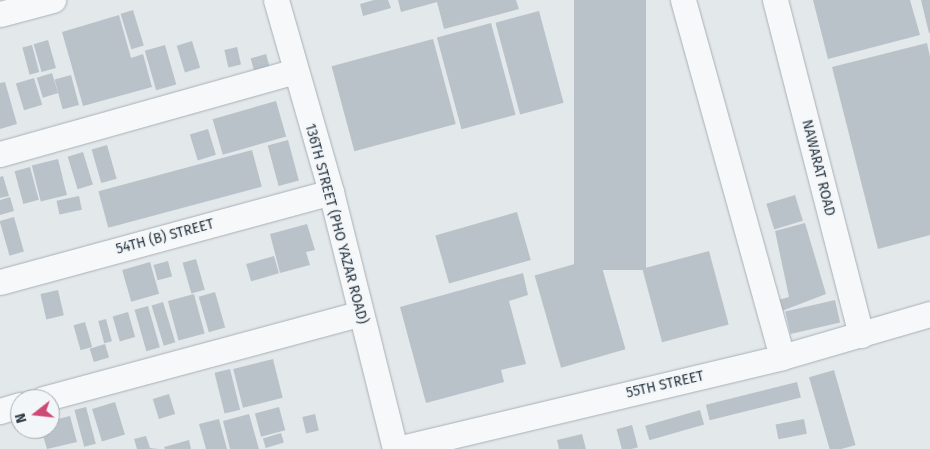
<!DOCTYPE html>
<html>
<head>
<meta charset="utf-8">
<style>
  body { margin:0 }
  #map { position:relative; width:930px; height:449px; overflow:hidden; background:#e3e8eb; font-family:"Fira Sans",sans-serif }
  div>[style] { position:absolute }
  .building>* { inset:0; background:#bac2c9; transform-origin:0 0 }
  .roads { filter:drop-shadow(0 0 1px #a8b0b6) drop-shadow(0 0 1px #a8b0b6) }
  .minor>* { height:25px; margin:-12.5px; padding:0 12.5px; transform-origin:12.5px; border-radius:12.5px; background:#f6f8f9 }
  span { translate:-50% -50%; white-space:nowrap; text-align:center; line-height:1.15; -webkit-text-stroke:4px #f3f6f8; paint-order:stroke }
  .street-label { font-size:14px; color:#2b3844 }
  .north { position:absolute; left:10px; top:389px; width:50px; height:50px; box-sizing:border-box; background:#f3f6f8; border:1px solid #a3aab0; border-radius:50%; rotate:254deg; font-size:14px; font-weight:700; line-height:20px; text-align:center; color:#2b3844 }
  .north::after { content:''; display:block; margin:auto; width:18px; height:22px; background:#ce4a74; clip-path:polygon(50% 0,100% 100%,50% 72%,0 100%) }
</style>
</head>
<body>
<div id="map">
  <div class="building">
    <i style="clip-path:polygon(374px 0,388px 0,391px 8px,363px 16px,360px 4px)"></i>
    <i style="clip-path:polygon(398px 0,516px 0,519px 9px,444px 29px,437px 2px,401px 12px)"></i>
    <i style="left:574px;top:0;width:72px;height:270px"></i>
    <i style="clip-path:polygon(813px 0,910px 0,920px 35px,828px 59px)"></i>
    <i style="clip-path:polygon(921px 0,930px 0,930px 33px,929px 33px)"></i>
    <i style="left:133px;top:10px;width:37px;height:13px;rotate:73deg"></i>
    <i style="left:539px;top:11px;width:95px;height:45px;rotate:75deg"></i>
    <i style="clip-path:polygon(119px 15px,131px 58px,143px 54px,152px 87px,83px 106px,62px 32px)"></i>
    <i style="left:491px;top:23px;width:95px;height:56px;rotate:75deg"></i>
    <i style="left:433px;top:39px;width:88px;height:105px;rotate:75deg"></i>
    <i style="left:48px;top:40px;width:29px;height:15px;rotate:74deg"></i>
    <i style="left:192px;top:41px;width:28px;height:16px;rotate:73deg"></i>
    <i style="clip-path:polygon(927px 43px,930px 57px,930px 235px,878px 249px,832px 67px)"></i>
    <i style="left:32px;top:45px;width:28px;height:10px;rotate:75deg"></i>
    <i style="left:165px;top:45px;width:41px;height:21px;rotate:74deg"></i>
    <i style="left:237px;top:47px;width:18px;height:13px;rotate:77deg"></i>
    <i style="left:266px;top:54px;width:19px;height:16px;rotate:74deg"></i>
    <i style="left:52px;top:73px;width:21px;height:16px;rotate:73deg"></i>
    <i style="left:71px;top:75px;width:31px;height:17px;rotate:75deg"></i>
    <i style="left:34px;top:78px;width:28px;height:19px;rotate:73deg"></i>
    <i style="clip-path:polygon(5px 82px,17px 124px,0 129px,0 83px)"></i>
    <i style="left:276px;top:101px;width:37px;height:66px;rotate:74deg"></i>
    <i style="left:208px;top:129px;width:27px;height:19px;rotate:73deg"></i>
    <i style="left:288px;top:140px;width:42px;height:21px;rotate:75deg"></i>
    <i style="left:107px;top:145px;width:35px;height:16px;rotate:74deg"></i>
    <i style="left:252px;top:150px;width:38px;height:159px;rotate:75deg"></i>
    <i style="left:83px;top:152px;width:34px;height:16px;rotate:73deg"></i>
    <i style="left:58px;top:159px;width:37px;height:27px;rotate:76deg"></i>
    <i style="left:30px;top:167px;width:34px;height:16px;rotate:75deg"></i>
    <i style="clip-path:polygon(3px 176px,9px 196px,0 198px,0 177px)"></i>
    <i style="left:795px;top:195px;width:27px;height:30px;rotate:73deg"></i>
    <i style="left:79px;top:196px;width:14px;height:23px;rotate:78deg"></i>
    <i style="clip-path:polygon(10px 197px,14px 211px,0 215px,0 200px)"></i>
    <i style="left:517px;top:212px;width:50px;height:85px;rotate:74deg"></i>
    <i style="left:14px;top:217px;width:36px;height:15px;rotate:74deg"></i>
    <i style="clip-path:polygon(805px 223px,826px 294px,774px 314px,771px 302px,789px 297px,775px 231px)"></i>
    <i style="clip-path:polygon(307px 224px,315px 250px,306px 252px,310px 265px,280px 273px,270px 234px)"></i>
    <i style="left:709px;top:251px;width:76px;height:69px;rotate:75deg"></i>
    <i style="left:274px;top:256px;width:18px;height:29px;rotate:74deg"></i>
    <i style="left:599px;top:257px;width:96px;height:67px;rotate:74deg"></i>
    <i style="left:196px;top:259px;width:32px;height:14px;rotate:74deg"></i>
    <i style="left:168px;top:261px;width:16px;height:15px;rotate:75deg"></i>
    <i style="left:150px;top:262px;width:33px;height:29px;rotate:74deg"></i>
    <i style="clip-path:polygon(523px 273px,528px 295px,509px 301px,526px 364px,501px 370px,504px 382px,426px 403px,400px 307px)"></i>
    <i style="left:58px;top:290px;width:26px;height:18px;rotate:77deg"></i>
    <i style="left:215px;top:292px;width:37px;height:17px;rotate:74deg"></i>
    <i style="left:194px;top:294px;width:41px;height:27px;rotate:75deg"></i>
    <i style="left:835px;top:300px;width:23px;height:51px;rotate:77deg"></i>
    <i style="left:163px;top:302px;width:42px;height:12px;rotate:73deg"></i>
    <i style="left:148px;top:306px;width:43px;height:14px;rotate:74deg"></i>
    <i style="left:128px;top:312px;width:26px;height:16px;rotate:74deg"></i>
    <i style="left:106px;top:319px;width:23px;height:8px;rotate:75deg"></i>
    <i style="left:85px;top:322px;width:26px;height:12px;rotate:74deg"></i>
    <i style="left:105px;top:344px;width:14px;height:16px;rotate:73deg"></i>
    <i style="left:273px;top:359px;width:40px;height:41px;rotate:76deg"></i>
    <i style="left:230px;top:369px;width:42px;height:16px;rotate:76deg"></i>
    <i style="left:834px;top:370px;width:78px;height:26px;rotate:74deg"></i>
    <i style="left:797px;top:382px;width:16px;height:94px;rotate:76deg"></i>
    <i style="left:169px;top:394px;width:21px;height:17px;rotate:73deg"></i>
    <i style="left:115px;top:402px;width:34px;height:24px;rotate:73deg"></i>
    <i style="left:86px;top:407px;width:38px;height:12px;rotate:75deg"></i>
    <i style="left:279px;top:407px;width:24px;height:25px;rotate:75deg"></i>
    <i style="left:700px;top:410px;width:15px;height:57px;rotate:74deg"></i>
    <i style="clip-path:polygon(249px 414px,259px 449px,230px 449px,223px 421px)"></i>
    <i style="left:315px;top:414px;width:17px;height:13px;rotate:77deg"></i>
    <i style="clip-path:polygon(70px 416px,77px 442px,47px 449px,41px 429px,50px 429px,50px 421px)"></i>
    <i style="clip-path:polygon(219px 419px,227px 449px,206px 449px,199px 424px)"></i>
    <i style="left:804px;top:419px;width:15px;height:29px;rotate:79deg"></i>
    <i style="left:632px;top:425px;width:23px;height:16px;rotate:75deg"></i>
    <i style="left:281px;top:433px;width:10px;height:19px;rotate:73deg"></i>
    <i style="clip-path:polygon(582px 434px,586px 449px,559px 449px,557px 440px)"></i>
    <i style="clip-path:polygon(146px 436px,150px 448px,158px 449px,137px 449px,134px 439px)"></i>
    <i style="clip-path:polygon(189px 440px,191px 449px,165px 449px,164px 447px)"></i>
  </div>
  <div class="roads">
    <div class="minor">
      <i style="left:276px;top:0;width:200px;rotate:74deg"></i>
      <i style="left:331px;top:192px;width:265px;rotate:76deg"></i>
      <i style="left:683px;top:0;width:370px;rotate:74.5deg"></i>
      <i style="left:775px;top:0;width:346px;rotate:75.6deg"></i>
      <i style="left:0;top:14px;width:55px;rotate:-14.8deg"></i>
      <i style="left:0;top:154px;width:306px;rotate:-15.7deg"></i>
      <i style="left:0;top:282px;width:343px;rotate:-15.2deg"></i>
      <i style="left:43px;top:399px;width:327px;rotate:-15.1deg"></i>
      <i style="left:0;top:411px;width:21px;rotate:-17deg"></i>
      <i style="left:397px;top:449px;width:396px;rotate:-13.4deg"></i>
      <i style="left:782px;top:357px;width:154px;rotate:-16.2deg"></i>
    </div>
  </div>
  <div class="street-label">
    <span style="left:818px;top:168px;rotate:76deg">NAWARAT ROAD</span>
    <span style="left:336px;top:224px;rotate:75deg">136TH STREET (PHO YAZAR ROAD)</span>
    <span style="left:165px;top:237px;rotate:-15deg">54TH (B) STREET</span>
    <span style="left:665px;top:385px;rotate:-13deg">55TH STREET</span>
  </div>
  <div class="north">N</div>
</div>
</body>
</html>
